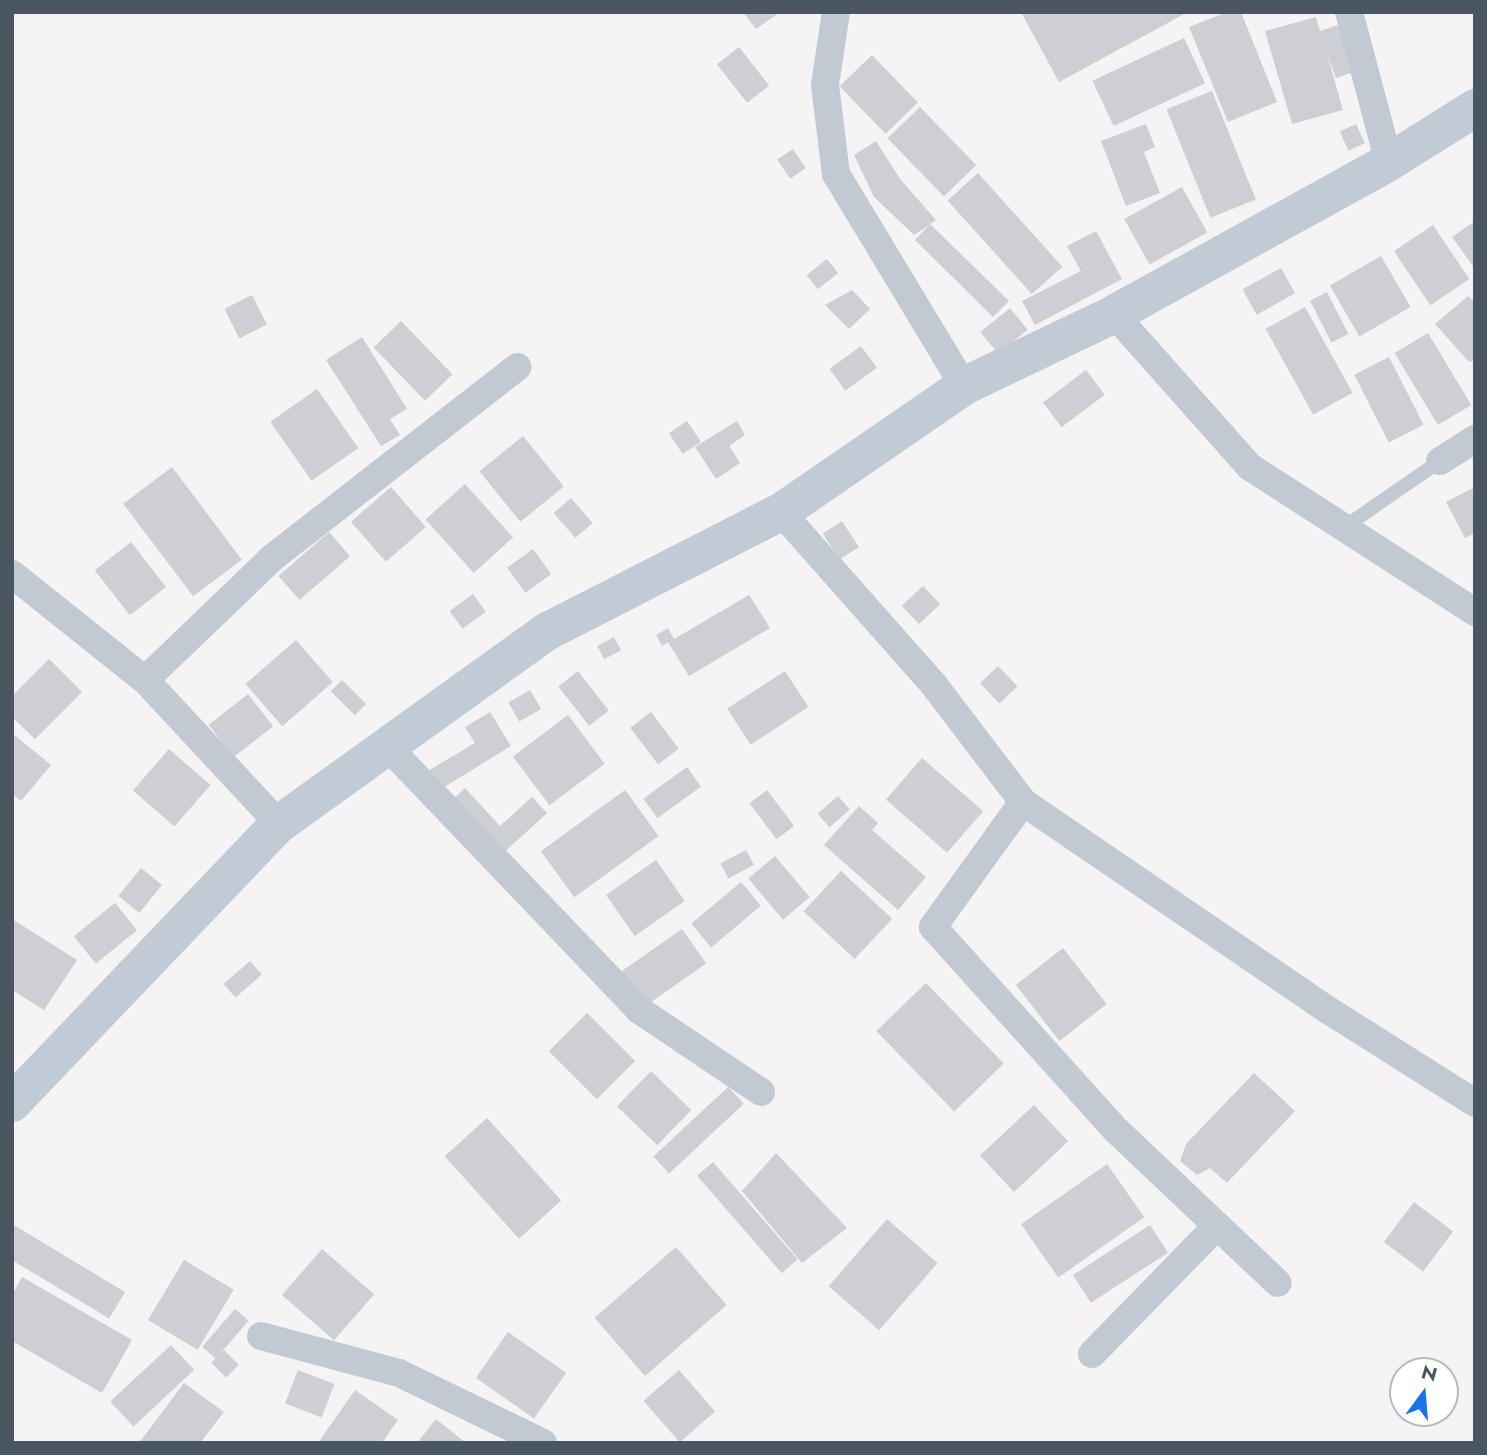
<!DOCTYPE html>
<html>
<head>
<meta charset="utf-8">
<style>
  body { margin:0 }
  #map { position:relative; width:1487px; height:1455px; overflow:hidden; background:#f5f3f3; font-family:Jost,sans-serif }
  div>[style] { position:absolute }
  .building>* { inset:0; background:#cdcfd5; transform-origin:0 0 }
  .lane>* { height:14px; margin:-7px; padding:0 7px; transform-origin:7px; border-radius:7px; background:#c1cad2 }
  .street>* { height:28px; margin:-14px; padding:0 14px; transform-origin:14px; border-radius:14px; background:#c1cad2 }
  .secondary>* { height:38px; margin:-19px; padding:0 19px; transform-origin:19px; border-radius:19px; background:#c1cbd6 }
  span { translate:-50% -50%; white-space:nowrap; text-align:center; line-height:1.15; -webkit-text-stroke:6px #fff; paint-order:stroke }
  .frame { position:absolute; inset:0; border:14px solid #4a5661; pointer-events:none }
  .north { position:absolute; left:1389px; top:1357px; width:70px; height:70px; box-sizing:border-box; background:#fff; border:2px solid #b7bbc0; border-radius:50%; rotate:16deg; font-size:19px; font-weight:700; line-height:28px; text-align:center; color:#4a5661 }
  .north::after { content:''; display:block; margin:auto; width:24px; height:32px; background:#1a73e8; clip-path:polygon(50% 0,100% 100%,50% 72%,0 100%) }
</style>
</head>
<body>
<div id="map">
  <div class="building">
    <i style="clip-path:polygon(743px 12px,780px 12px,756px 29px)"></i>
    <i style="clip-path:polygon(1021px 12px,1188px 12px,1059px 82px)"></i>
    <i style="clip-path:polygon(1227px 12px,1241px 12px,1277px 102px,1228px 122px,1189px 27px)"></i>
    <i style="clip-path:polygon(1316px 17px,1320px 31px,1341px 24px,1357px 71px,1336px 78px,1327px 54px,1343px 110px,1292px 124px,1265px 31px)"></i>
    <i style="left:1184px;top:38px;width:50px;height:101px;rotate:65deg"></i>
    <i style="left:739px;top:47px;width:49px;height:28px;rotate:52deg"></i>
    <i style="left:872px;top:55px;width:66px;height:45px;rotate:46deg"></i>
    <i style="left:1212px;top:91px;width:117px;height:49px;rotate:68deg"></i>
    <i style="left:920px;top:107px;width:81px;height:45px;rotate:46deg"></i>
    <i style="clip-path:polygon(1146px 124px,1155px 147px,1144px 152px,1160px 193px,1126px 206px,1101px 141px)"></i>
    <i style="left:1356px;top:124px;width:21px;height:18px;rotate:65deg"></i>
    <i style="clip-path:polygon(876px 141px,900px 179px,936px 220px,930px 224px,1009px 301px,993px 317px,915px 240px,929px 225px,914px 235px,874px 197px,854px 155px)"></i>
    <i style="left:793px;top:149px;width:23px;height:19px;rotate:56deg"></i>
    <i style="left:978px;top:173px;width:126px;height:41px;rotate:48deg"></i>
    <i style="left:1182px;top:187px;width:52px;height:66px;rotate:61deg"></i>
    <i style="clip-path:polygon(1475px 221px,1475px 269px,1452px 237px)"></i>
    <i style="left:1433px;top:225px;width:65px;height:47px;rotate:56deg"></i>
    <i style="clip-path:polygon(1096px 231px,1122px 279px,1035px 325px,1022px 301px,1081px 271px,1067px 246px)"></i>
    <i style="left:1381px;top:256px;width:59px;height:59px;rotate:60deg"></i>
    <i style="left:827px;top:259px;width:18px;height:26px;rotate:52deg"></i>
    <i style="left:1281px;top:268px;width:29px;height:44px;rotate:61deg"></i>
    <i style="clip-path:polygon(852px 290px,870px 309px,849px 329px,825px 305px)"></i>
    <i style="left:1327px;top:292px;width:47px;height:19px;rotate:63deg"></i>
    <i style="left:252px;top:295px;width:33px;height:31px;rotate:63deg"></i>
    <i style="clip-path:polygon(1468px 296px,1475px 303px,1475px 360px,1469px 362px,1435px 324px)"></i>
    <i style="left:1305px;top:307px;width:98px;height:45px;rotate:61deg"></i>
    <i style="left:1010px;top:308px;width:28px;height:38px;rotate:51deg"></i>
    <i style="left:401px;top:321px;width:74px;height:38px;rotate:46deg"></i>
    <i style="left:1428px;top:333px;width:84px;height:39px;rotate:59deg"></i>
    <i style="clip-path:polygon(362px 337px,407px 409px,390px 419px,400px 435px,381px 446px,326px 360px)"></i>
    <i style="left:861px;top:346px;width:27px;height:39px;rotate:54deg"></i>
    <i style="left:1389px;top:357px;width:76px;height:39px;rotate:63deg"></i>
    <i style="left:1086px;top:370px;width:31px;height:54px;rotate:53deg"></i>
    <i style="left:317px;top:389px;width:72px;height:57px;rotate:55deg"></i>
    <i style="left:687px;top:421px;width:25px;height:22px;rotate:56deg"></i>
    <i style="clip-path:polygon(737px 421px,745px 435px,729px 446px,740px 463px,716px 479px,695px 447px)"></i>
    <i style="left:523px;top:436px;width:65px;height:56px;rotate:51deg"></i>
    <i style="left:172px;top:467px;width:116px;height:61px;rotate:53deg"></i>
    <i style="left:465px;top:484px;width:72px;height:53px;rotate:48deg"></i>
    <i style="left:391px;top:487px;width:53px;height:53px;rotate:49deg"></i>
    <i style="clip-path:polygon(1475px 487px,1475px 533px,1465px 538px,1446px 502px)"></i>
    <i style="left:571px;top:498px;width:33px;height:23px;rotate:49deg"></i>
    <i style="left:842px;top:521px;width:31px;height:23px;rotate:57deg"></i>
    <i style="left:329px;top:532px;width:32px;height:67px;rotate:49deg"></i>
    <i style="left:131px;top:542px;width:57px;height:46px;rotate:52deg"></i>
    <i style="left:533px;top:549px;width:31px;height:32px;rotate:54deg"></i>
    <i style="left:923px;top:586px;width:25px;height:29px;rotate:47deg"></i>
    <i style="left:473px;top:594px;width:22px;height:29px;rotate:54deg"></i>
    <i style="clip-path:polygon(749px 595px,770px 628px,689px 676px,668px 642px,662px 646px,656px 635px,668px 628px,674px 639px)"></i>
    <i style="left:614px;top:637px;width:15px;height:19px;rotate:62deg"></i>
    <i style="left:296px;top:640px;width:56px;height:67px;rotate:49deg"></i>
    <i style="clip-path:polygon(49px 659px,82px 692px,35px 739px,12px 717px,12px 696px)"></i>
    <i style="left:998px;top:666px;width:28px;height:25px;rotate:46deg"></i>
    <i style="left:578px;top:671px;width:50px;height:25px;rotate:52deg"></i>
    <i style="left:785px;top:671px;width:43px;height:69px;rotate:57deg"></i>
    <i style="left:342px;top:680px;width:34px;height:16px;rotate:45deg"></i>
    <i style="left:530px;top:690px;width:22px;height:25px;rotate:60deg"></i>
    <i style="left:248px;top:694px;width:41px;height:50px;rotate:52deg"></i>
    <i style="clip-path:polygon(490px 712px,511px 746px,438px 791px,426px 772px,475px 743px,465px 727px)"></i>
    <i style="left:651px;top:712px;width:46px;height:26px;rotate:53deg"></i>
    <i style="left:568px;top:715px;width:61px;height:69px;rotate:53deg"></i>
    <i style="clip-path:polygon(12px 733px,51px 765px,21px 801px,12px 794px)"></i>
    <i style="left:169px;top:749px;width:55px;height:55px;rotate:41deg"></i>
    <i style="left:922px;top:758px;width:81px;height:55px;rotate:41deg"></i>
    <i style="left:687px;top:767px;width:24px;height:54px;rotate:54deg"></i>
    <i style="clip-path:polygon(465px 788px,500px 826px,532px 797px,547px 813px,500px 856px,450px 802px)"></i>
    <i style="left:625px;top:790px;width:57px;height:104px;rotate:54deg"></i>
    <i style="left:767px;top:790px;width:45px;height:22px;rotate:53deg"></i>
    <i style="left:838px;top:796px;width:18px;height:27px;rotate:49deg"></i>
    <i style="clip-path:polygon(859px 806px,878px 823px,872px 830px,926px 877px,898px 910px,824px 845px)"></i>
    <i style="left:746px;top:850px;width:17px;height:29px;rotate:62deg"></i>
    <i style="left:775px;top:856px;width:54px;height:35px;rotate:50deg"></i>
    <i style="left:656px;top:860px;width:50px;height:61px;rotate:55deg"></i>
    <i style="left:141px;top:868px;width:27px;height:36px;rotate:39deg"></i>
    <i style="left:841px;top:871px;width:70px;height:55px;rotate:43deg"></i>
    <i style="left:741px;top:882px;width:31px;height:65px;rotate:50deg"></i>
    <i style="left:115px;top:903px;width:35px;height:53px;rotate:51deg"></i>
    <i style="clip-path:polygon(12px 919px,77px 960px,44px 1010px,12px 990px)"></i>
    <i style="left:682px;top:929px;width:42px;height:75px;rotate:55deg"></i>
    <i style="left:1063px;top:948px;width:71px;height:60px;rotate:52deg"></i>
    <i style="left:250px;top:961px;width:18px;height:35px;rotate:49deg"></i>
    <i style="left:926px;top:983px;width:112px;height:69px;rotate:46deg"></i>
    <i style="left:587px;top:1013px;width:68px;height:54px;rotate:45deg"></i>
    <i style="left:651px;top:1071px;width:56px;height:49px;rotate:44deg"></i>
    <i style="clip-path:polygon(1254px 1073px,1295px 1111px,1227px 1183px,1210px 1168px,1197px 1175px,1180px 1161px,1186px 1144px)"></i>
    <i style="left:728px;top:1087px;width:23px;height:102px;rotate:47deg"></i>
    <i style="left:1034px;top:1105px;width:50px;height:74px;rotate:47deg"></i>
    <i style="left:487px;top:1118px;width:111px;height:57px;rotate:48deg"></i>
    <i style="clip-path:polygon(776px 1153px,847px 1228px,802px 1263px,742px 1191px)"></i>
    <i style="left:713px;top:1162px;width:129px;height:21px;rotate:49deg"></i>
    <i style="left:1107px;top:1164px;width:65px;height:105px;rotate:55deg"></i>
    <i style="left:1414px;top:1202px;width:49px;height:50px;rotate:37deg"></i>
    <i style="left:887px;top:1219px;width:67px;height:89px;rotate:41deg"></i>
    <i style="left:12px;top:1224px;width:132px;height:31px;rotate:31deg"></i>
    <i style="left:1150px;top:1225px;width:33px;height:92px;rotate:57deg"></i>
    <i style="left:676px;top:1247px;width:77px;height:108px;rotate:49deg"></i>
    <i style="left:322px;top:1249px;width:69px;height:61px;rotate:41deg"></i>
    <i style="left:184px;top:1260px;width:58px;height:70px;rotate:31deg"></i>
    <i style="clip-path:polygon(22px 1277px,132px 1340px,102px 1393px,12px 1341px,12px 1295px)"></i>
    <i style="left:235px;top:1309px;width:18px;height:50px;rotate:41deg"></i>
    <i style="left:508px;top:1332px;width:71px;height:56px;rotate:35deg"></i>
    <i style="left:171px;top:1345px;width:34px;height:83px;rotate:47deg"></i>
    <i style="left:224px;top:1350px;width:21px;height:18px;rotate:45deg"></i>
    <i style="left:298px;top:1370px;width:39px;height:36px;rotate:21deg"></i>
    <i style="left:679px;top:1370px;width:55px;height:47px;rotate:49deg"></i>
    <i style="clip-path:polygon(184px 1383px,224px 1412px,200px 1443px,139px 1443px)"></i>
    <i style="clip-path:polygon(355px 1390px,398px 1420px,382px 1443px,318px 1443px)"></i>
    <i style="clip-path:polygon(436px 1419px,466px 1443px,417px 1443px)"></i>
  </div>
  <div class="lane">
    <i style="left:1343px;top:528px;width:118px;rotate:-34.6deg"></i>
  </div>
  <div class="street">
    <i style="left:836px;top:12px;width:74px;rotate:98.6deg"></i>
    <i style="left:825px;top:85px;width:90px;rotate:83deg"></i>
    <i style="left:836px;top:174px;width:248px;rotate:58.9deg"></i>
    <i style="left:1349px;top:12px;width:155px;rotate:75.1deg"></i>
    <i style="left:1114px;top:314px;width:205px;rotate:48.4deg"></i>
    <i style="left:1250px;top:467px;width:268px;rotate:32.8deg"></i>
    <i style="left:1440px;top:461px;width:41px;rotate:-32.2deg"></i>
    <i style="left:781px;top:512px;width:231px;rotate:48.5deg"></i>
    <i style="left:934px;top:685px;width:147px;rotate:52.7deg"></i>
    <i style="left:1023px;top:802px;width:154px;rotate:125.8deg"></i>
    <i style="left:933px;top:927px;width:275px;rotate:48deg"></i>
    <i style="left:1117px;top:1131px;width:221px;rotate:43.4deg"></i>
    <i style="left:12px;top:574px;width:170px;rotate:38.6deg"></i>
    <i style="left:388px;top:747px;width:364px;rotate:46.3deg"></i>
    <i style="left:639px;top:1010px;width:147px;rotate:33.9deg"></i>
    <i style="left:1023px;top:802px;width:369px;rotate:34.3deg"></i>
    <i style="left:1328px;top:1010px;width:174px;rotate:32.3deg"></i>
    <i style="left:279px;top:824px;width:197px;rotate:-132.9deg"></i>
    <i style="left:145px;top:680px;width:176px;rotate:-43.8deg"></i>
    <i style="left:272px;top:558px;width:311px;rotate:-37.9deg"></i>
    <i style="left:261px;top:1336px;width:143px;rotate:15deg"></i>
    <i style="left:399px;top:1373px;width:160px;rotate:25.9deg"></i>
    <i style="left:1092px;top:1354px;width:179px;rotate:-45.7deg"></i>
  </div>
  <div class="secondary">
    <i style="left:12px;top:1103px;width:386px;rotate:-46.3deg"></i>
    <i style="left:279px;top:824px;width:331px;rotate:-35.7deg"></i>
    <i style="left:548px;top:631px;width:262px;rotate:-27.1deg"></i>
    <i style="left:781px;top:512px;width:222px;rotate:-34.5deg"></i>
    <i style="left:964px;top:386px;width:166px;rotate:-25.6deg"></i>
    <i style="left:1114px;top:314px;width:314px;rotate:-28.9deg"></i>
    <i style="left:1389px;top:162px;width:102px;rotate:-32.1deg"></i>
  </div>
  <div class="frame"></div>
  <div class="north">N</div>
</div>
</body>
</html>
